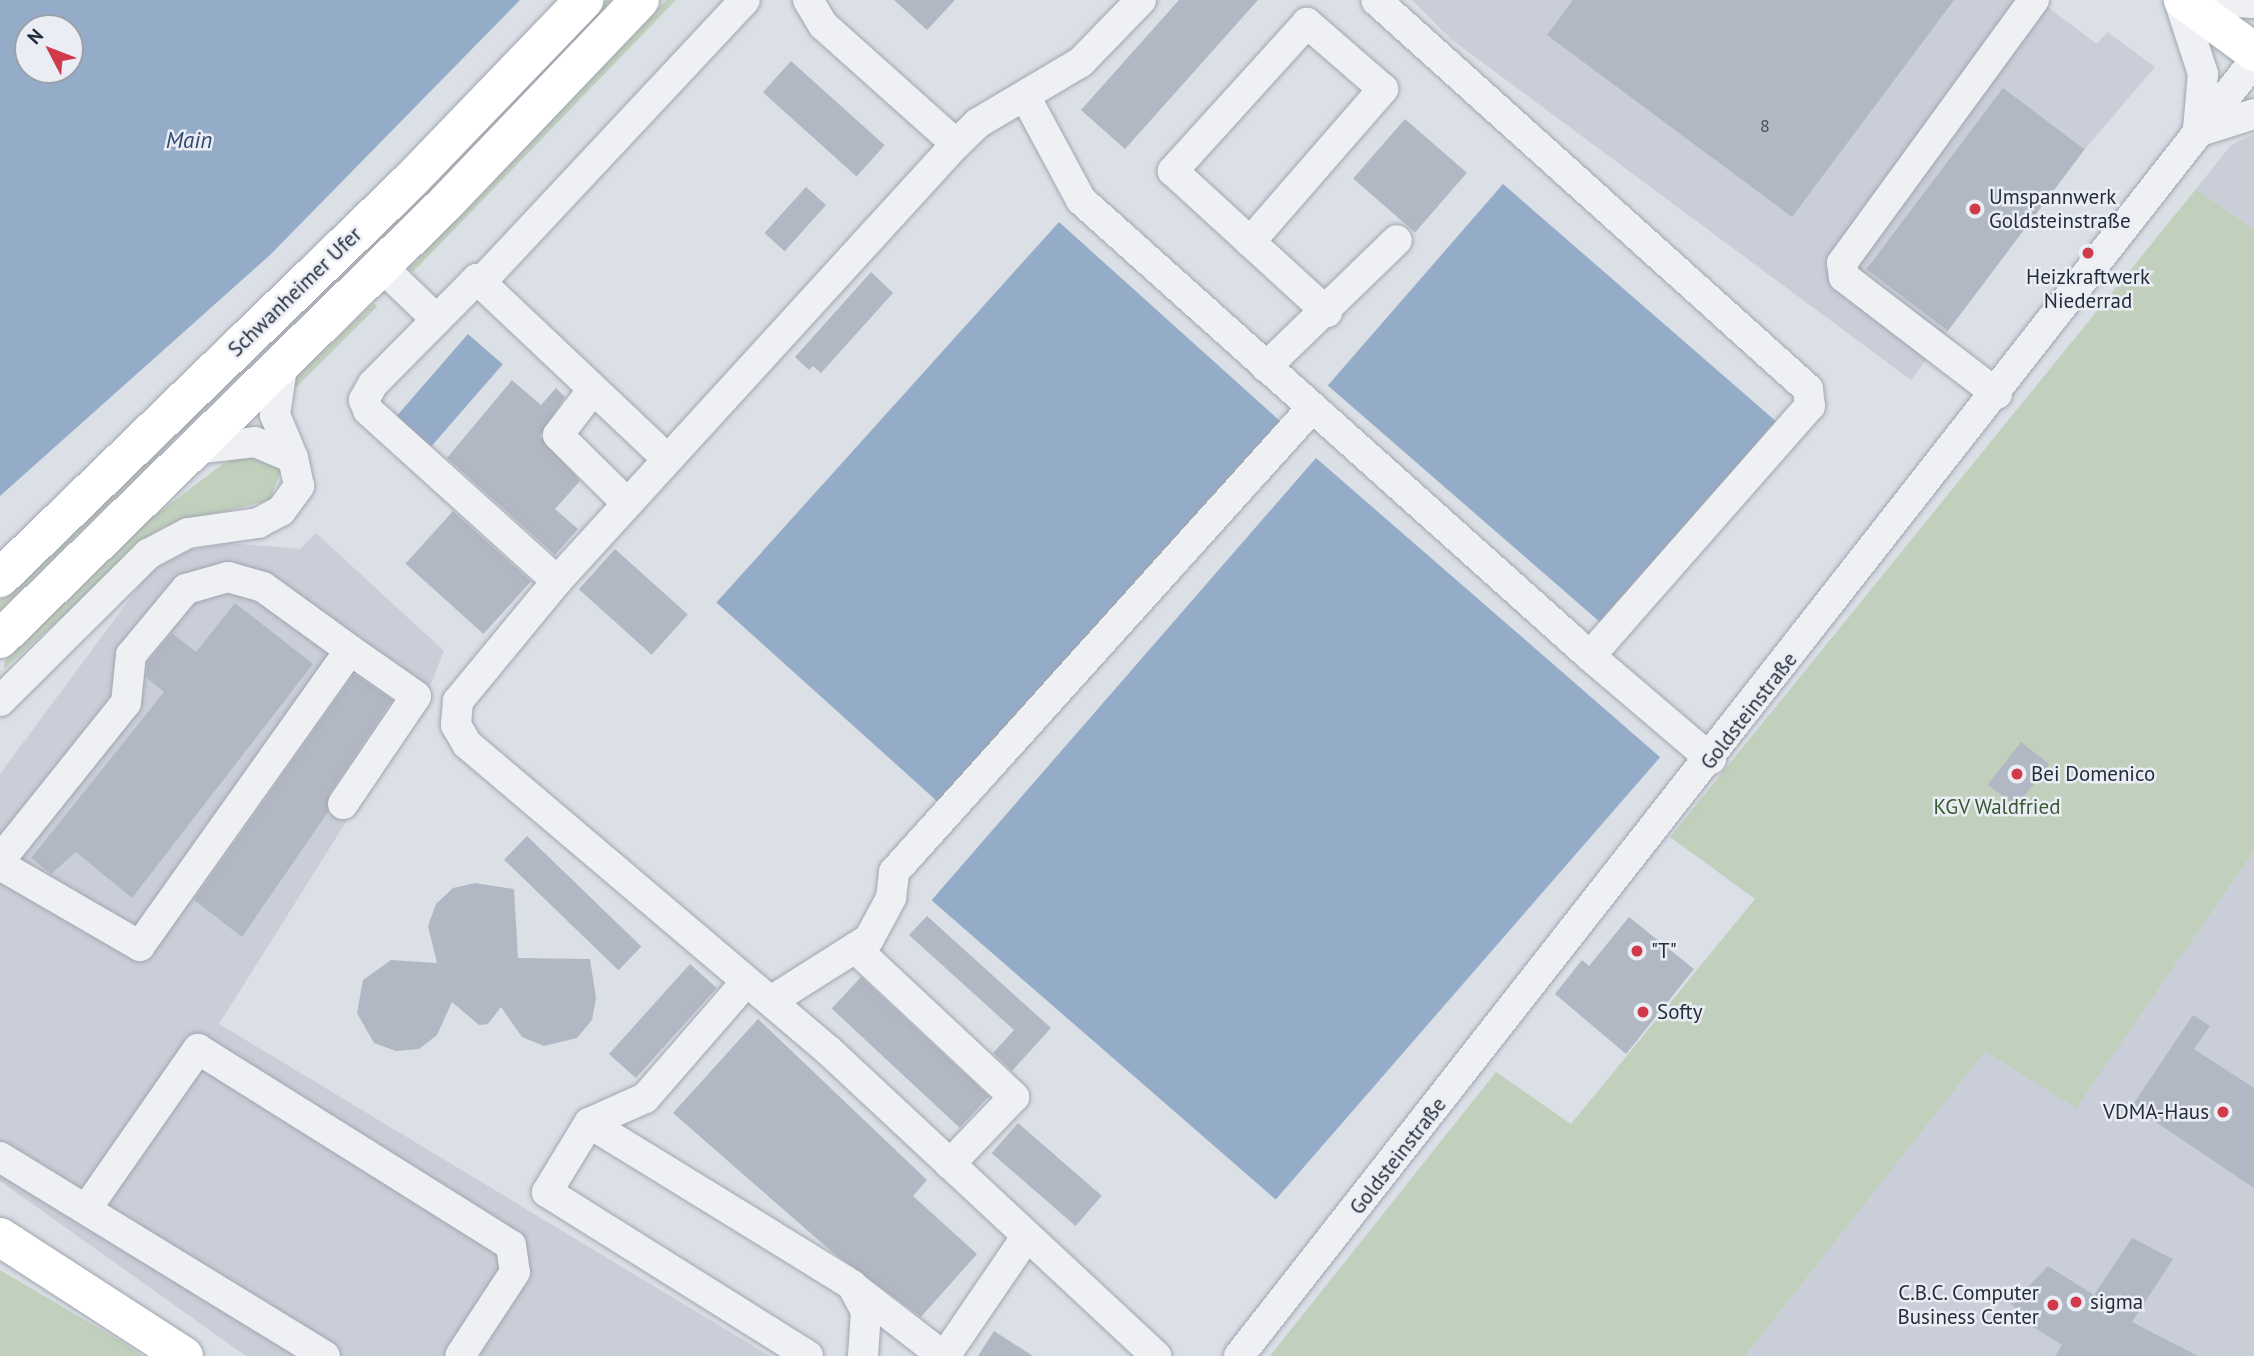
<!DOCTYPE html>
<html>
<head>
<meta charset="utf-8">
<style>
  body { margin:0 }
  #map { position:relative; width:2254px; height:1356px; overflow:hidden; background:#dbdfe6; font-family:"PT Sans",sans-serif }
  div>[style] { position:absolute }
  .built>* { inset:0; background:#c9ced8 }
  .green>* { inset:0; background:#c0d0bc }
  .water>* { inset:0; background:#94acc8; transform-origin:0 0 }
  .building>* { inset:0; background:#b2b8c3; transform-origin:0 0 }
  .roads { filter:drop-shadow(0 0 2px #a1a6b0) drop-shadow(0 0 2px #a1a6b0) }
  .minor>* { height:30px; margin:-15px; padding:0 15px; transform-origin:15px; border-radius:15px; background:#eef0f4 }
  .major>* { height:38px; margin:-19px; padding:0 19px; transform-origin:19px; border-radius:19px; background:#fff }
  .highway>* { height:38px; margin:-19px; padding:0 19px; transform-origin:19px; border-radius:19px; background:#fff }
  .dots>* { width:19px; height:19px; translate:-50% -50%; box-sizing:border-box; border:4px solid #eaeef4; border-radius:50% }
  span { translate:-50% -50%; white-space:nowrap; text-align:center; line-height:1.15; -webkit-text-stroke:5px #eaeef4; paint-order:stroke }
  .number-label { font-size:18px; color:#48505e }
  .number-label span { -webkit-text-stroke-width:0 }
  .poi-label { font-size:21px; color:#252d3c }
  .left { translate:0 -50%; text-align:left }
  .right { translate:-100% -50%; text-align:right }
  .street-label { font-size:21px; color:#252d3c }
  .park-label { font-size:21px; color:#385932 }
  .water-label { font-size:23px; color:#2e4a71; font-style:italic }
  .north { position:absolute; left:14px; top:14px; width:70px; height:70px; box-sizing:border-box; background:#eaeef4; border:2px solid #9ba1aa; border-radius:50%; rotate:312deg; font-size:19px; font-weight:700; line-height:28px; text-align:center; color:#252d3c }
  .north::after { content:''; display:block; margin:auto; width:24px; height:32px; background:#d13a4b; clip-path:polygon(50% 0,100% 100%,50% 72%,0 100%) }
</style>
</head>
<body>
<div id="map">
  <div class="built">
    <i style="clip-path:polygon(1412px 0,2038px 0,2097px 44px,2107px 32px,2155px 67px,2085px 149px,1911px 380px,1452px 40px)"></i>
    <i style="clip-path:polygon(2254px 134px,2254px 229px,2196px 189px,2231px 145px)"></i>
    <i style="clip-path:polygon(316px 533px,444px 651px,427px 693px,219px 1024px,770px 1356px,246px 1356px,0 1181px,0 774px,149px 573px,183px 551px,230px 543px,300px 549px)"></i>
    <i style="clip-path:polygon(2254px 851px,2254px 1356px,1745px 1356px,1985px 1050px,2076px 1107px)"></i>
  </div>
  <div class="green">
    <i style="clip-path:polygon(606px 0,615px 0,496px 124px,0 610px,0 600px)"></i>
    <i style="clip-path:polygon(666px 0,676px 0,413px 272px,409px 268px)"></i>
    <i style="clip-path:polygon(2196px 189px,2254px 229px,2254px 851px,2076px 1108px,1985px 1051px,1745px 1356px,1270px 1356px,1496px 1072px,1571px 1124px,1755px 899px,1670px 837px)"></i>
    <i style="clip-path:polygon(374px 303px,377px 307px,291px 392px,290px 383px)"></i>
    <i style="clip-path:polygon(254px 450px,282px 468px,270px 500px,163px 527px,4px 669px,5px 660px,150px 519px,223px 464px)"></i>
    <i style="clip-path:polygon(0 1270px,124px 1343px,142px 1356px,0 1356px)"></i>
  </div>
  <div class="water">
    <i style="clip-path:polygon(evenodd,0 0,520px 0,270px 255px,0 496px,0 0,28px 28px,70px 28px,70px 70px,28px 70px,28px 28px)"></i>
    <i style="left:1503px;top:184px;width:367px;height:267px;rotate:41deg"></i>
    <i style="left:1059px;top:222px;width:303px;height:512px;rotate:42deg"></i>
    <i style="left:468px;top:334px;width:46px;height:111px;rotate:41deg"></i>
    <i style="left:1316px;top:458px;width:456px;height:586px;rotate:41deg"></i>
  </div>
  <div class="building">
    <i style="clip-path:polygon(894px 0,955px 0,927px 30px)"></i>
    <i style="clip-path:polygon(1179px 0,1258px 0,1125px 149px,1081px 110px)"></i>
    <i style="clip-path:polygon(1573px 0,1954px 0,1792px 217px,1547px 35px)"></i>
    <i style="left:791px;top:61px;width:126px;height:42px;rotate:42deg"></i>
    <i style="left:2003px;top:88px;width:102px;height:227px;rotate:37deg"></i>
    <i style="left:1405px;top:119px;width:82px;height:79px;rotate:41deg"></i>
    <i style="left:806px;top:187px;width:27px;height:62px;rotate:42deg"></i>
    <i style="clip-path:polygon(871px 272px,893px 293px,821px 373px,813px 366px,809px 370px,795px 357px)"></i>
    <i style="clip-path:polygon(512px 380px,541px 405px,556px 388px,565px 397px,540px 436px,580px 481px,555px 509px,578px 529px,555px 555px,447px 458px)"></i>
    <i style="left:453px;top:511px;width:105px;height:71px;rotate:42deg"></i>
    <i style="left:615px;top:549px;width:98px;height:54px;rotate:42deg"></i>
    <i style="clip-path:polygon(235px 603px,313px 664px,132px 898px,76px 852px,51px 874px,31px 858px,164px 692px,146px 677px,148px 662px,172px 633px,196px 652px)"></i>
    <i style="clip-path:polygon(354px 674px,392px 700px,329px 794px,328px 812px,242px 937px,194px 900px)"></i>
    <i style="left:2021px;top:742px;width:36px;height:54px;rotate:38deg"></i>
    <i style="left:527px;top:836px;width:159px;height:33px;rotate:44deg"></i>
    <i style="clip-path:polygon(475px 883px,514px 889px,518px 958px,590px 959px,596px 998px,592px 1020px,577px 1038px,544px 1046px,522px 1037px,501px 1007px,488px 1024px,479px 1025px,452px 1002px,437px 1035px,419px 1049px,396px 1051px,374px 1043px,357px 1013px,363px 980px,391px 960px,437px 963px,428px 926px,436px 904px,453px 888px)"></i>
    <i style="clip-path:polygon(927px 916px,1051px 1028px,1012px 1071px,993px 1053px,1014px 1030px,909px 935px)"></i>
    <i style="clip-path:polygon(1629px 917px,1694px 969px,1626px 1054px,1555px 994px,1582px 960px,1589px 966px)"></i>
    <i style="left:690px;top:964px;width:36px;height:121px;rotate:42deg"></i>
    <i style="left:861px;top:977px;width:175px;height:43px;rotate:43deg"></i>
    <i style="clip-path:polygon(2193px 1015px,2210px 1026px,2194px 1049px,2254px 1088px,2254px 1188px,2132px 1106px)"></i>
    <i style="clip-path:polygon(758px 1019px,927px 1180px,913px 1196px,977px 1254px,921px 1317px,831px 1251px,673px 1113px)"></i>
    <i style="left:1018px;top:1123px;width:111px;height:40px;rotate:41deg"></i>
    <i style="clip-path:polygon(2132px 1238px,2173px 1259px,2132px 1322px,2198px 1356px,2055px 1356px,2062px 1345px,2027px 1323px,1997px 1287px,2027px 1288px,2048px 1266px,2094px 1295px)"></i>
    <i style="clip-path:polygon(994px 1331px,1033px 1356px,978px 1356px)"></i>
  </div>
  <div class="roads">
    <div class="minor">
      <i style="left:808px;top:0;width:29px;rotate:59deg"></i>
      <i style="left:823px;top:25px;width:178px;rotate:41.8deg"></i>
      <i style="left:1141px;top:0;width:86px;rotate:134.1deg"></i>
      <i style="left:1081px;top:62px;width:120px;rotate:149.4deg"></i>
      <i style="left:978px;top:123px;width:30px;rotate:136deg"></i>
      <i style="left:956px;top:144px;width:592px;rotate:132.4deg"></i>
      <i style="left:557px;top:581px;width:156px;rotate:129.5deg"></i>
      <i style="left:458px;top:701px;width:24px;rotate:95deg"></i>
      <i style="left:456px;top:725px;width:22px;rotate:60deg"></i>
      <i style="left:467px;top:744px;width:473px;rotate:40.3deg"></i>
      <i style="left:828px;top:1050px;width:449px;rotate:43deg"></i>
      <i style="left:2179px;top:0;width:78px;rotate:72deg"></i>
      <i style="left:2203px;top:74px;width:55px;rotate:95.2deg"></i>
      <i style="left:2202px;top:0;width:52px;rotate:3.3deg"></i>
      <i style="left:1025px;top:96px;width:118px;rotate:61.7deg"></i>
      <i style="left:1081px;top:200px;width:683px;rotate:41.86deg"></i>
      <i style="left:1590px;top:656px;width:333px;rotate:-48.7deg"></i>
      <i style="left:1810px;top:406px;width:17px;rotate:-97deg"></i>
      <i style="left:1808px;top:389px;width:581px;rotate:-138deg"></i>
      <i style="left:2197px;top:132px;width:60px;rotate:-17.5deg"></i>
      <i style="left:1250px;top:242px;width:203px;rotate:-49deg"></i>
      <i style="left:1383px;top:89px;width:101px;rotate:-139deg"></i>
      <i style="left:1307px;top:23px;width:200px;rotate:132.2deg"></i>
      <i style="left:1173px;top:171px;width:209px;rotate:42.5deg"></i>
      <i style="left:381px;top:266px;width:74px;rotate:43.9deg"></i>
      <i style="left:481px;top:282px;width:386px;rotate:-46.9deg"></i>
      <i style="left:1266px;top:367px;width:182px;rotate:-44.1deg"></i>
      <i style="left:591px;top:392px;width:54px;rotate:127.5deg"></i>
      <i style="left:558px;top:435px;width:95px;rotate:44.6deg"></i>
      <i style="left:1997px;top:394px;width:193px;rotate:-142.6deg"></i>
      <i style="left:1844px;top:277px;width:14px;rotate:-98deg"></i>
      <i style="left:1842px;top:263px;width:326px;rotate:-53.9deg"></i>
      <i style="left:194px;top:449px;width:61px;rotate:-6.5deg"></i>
      <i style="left:255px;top:442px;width:41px;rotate:22.8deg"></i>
      <i style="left:293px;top:458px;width:47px;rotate:-112.7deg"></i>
      <i style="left:275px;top:415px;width:55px;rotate:-81.6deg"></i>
      <i style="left:557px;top:581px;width:255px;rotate:-137.9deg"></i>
      <i style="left:368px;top:410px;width:11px;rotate:-112deg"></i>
      <i style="left:364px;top:400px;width:18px;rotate:-61deg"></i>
      <i style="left:373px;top:384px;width:148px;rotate:-45.3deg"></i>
      <i style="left:477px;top:279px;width:260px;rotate:43.4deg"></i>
      <i style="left:1590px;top:656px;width:159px;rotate:40.4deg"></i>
      <i style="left:0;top:701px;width:209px;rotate:-44.8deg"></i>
      <i style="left:148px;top:554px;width:45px;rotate:-27.7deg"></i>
      <i style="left:188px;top:533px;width:71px;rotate:-8.1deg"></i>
      <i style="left:258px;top:523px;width:26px;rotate:-28deg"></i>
      <i style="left:281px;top:511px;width:31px;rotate:-54deg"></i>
      <i style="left:299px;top:486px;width:29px;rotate:-102deg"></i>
      <i style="left:343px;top:804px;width:130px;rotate:-55.9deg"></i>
      <i style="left:416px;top:696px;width:80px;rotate:-145.1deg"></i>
      <i style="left:0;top:860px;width:201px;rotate:-51.3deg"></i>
      <i style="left:126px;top:703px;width:48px;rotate:-84.1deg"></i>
      <i style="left:131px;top:655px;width:86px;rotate:-50.2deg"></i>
      <i style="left:186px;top:589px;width:44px;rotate:-15.9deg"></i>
      <i style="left:228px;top:577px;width:36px;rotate:16deg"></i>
      <i style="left:263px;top:587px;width:107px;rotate:35.9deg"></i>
      <i style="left:350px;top:650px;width:363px;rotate:125.4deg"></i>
      <i style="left:140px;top:946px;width:162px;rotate:-149.9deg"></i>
      <i style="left:855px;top:948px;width:218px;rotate:43.1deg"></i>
      <i style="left:1014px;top:1097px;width:93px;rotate:133.7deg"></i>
      <i style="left:746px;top:982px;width:154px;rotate:131deg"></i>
      <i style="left:645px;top:1098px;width:61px;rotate:155.9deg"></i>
      <i style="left:589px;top:1123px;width:81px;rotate:121.3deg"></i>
      <i style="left:547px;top:1192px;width:308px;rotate:32.1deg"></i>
      <i style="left:771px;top:1001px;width:116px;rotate:-32.3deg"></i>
      <i style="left:869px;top:939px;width:47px;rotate:-61.8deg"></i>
      <i style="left:891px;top:898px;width:26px;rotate:-83deg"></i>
      <i style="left:894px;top:872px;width:625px;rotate:-47.99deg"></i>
      <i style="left:589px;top:1123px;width:309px;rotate:31.6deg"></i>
      <i style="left:852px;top:1285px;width:30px;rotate:62deg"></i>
      <i style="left:866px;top:1311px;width:45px;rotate:93.8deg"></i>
      <i style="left:0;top:1157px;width:381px;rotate:31.5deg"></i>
      <i style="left:87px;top:1208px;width:194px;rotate:-55.1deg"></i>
      <i style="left:198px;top:1049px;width:369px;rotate:32.1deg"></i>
      <i style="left:511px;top:1245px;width:27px;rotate:82deg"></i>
      <i style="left:515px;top:1272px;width:100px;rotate:123.2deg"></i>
      <i style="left:855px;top:1288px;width:111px;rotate:37.7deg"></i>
      <i style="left:945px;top:1356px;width:145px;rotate:-55.7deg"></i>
      <i style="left:1239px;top:1356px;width:1645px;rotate:-51.91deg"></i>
    </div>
    <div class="major">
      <i style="left:2183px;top:0;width:88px;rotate:36.2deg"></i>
      <i style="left:0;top:578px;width:572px;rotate:-44.08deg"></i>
      <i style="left:411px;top:180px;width:250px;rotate:-46.1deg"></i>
      <i style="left:0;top:639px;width:622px;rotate:-44.35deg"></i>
      <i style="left:445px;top:204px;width:282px;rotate:-46.3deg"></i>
    </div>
    <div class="highway">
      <i style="left:0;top:1237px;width:219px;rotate:32.9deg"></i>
    </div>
  </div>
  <div class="dots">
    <i style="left:1975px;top:209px;background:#d13a4b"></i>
    <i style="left:2088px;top:253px;background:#d13a4b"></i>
    <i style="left:2017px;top:774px;background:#d13a4b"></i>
    <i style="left:1637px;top:951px;background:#d13a4b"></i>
    <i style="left:1643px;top:1012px;background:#d13a4b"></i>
    <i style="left:2223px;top:1112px;background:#d13a4b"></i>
    <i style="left:2076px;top:1302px;background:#d13a4b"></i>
    <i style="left:2053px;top:1305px;background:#d13a4b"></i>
  </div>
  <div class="number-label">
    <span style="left:1765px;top:126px">8</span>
  </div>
  <div class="poi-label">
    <span class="left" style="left:1989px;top:209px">Umspannwerk<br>Goldsteinstraße</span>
    <span style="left:2088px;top:289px">Heizkraftwerk<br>Niederrad</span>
    <span class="left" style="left:2031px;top:774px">Bei Domenico</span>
    <span class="left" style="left:1651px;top:951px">"T"</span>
    <span class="left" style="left:1657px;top:1012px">Softy</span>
    <span class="right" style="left:2209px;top:1112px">VDMA-Haus</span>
    <span class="right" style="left:2039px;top:1305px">C.B.C. Computer<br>Business Center</span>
    <span class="left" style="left:2090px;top:1302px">sigma</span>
  </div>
  <div class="street-label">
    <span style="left:295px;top:292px;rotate:-44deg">Schwanheimer Ufer</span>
    <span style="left:1749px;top:711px;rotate:-52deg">Goldsteinstraße</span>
    <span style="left:1398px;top:1156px;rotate:-52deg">Goldsteinstraße</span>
  </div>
  <div class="park-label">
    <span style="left:1997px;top:807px">KGV Waldfried</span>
  </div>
  <div class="water-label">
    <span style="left:189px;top:140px">Main</span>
  </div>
  <div class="north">N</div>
</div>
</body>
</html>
